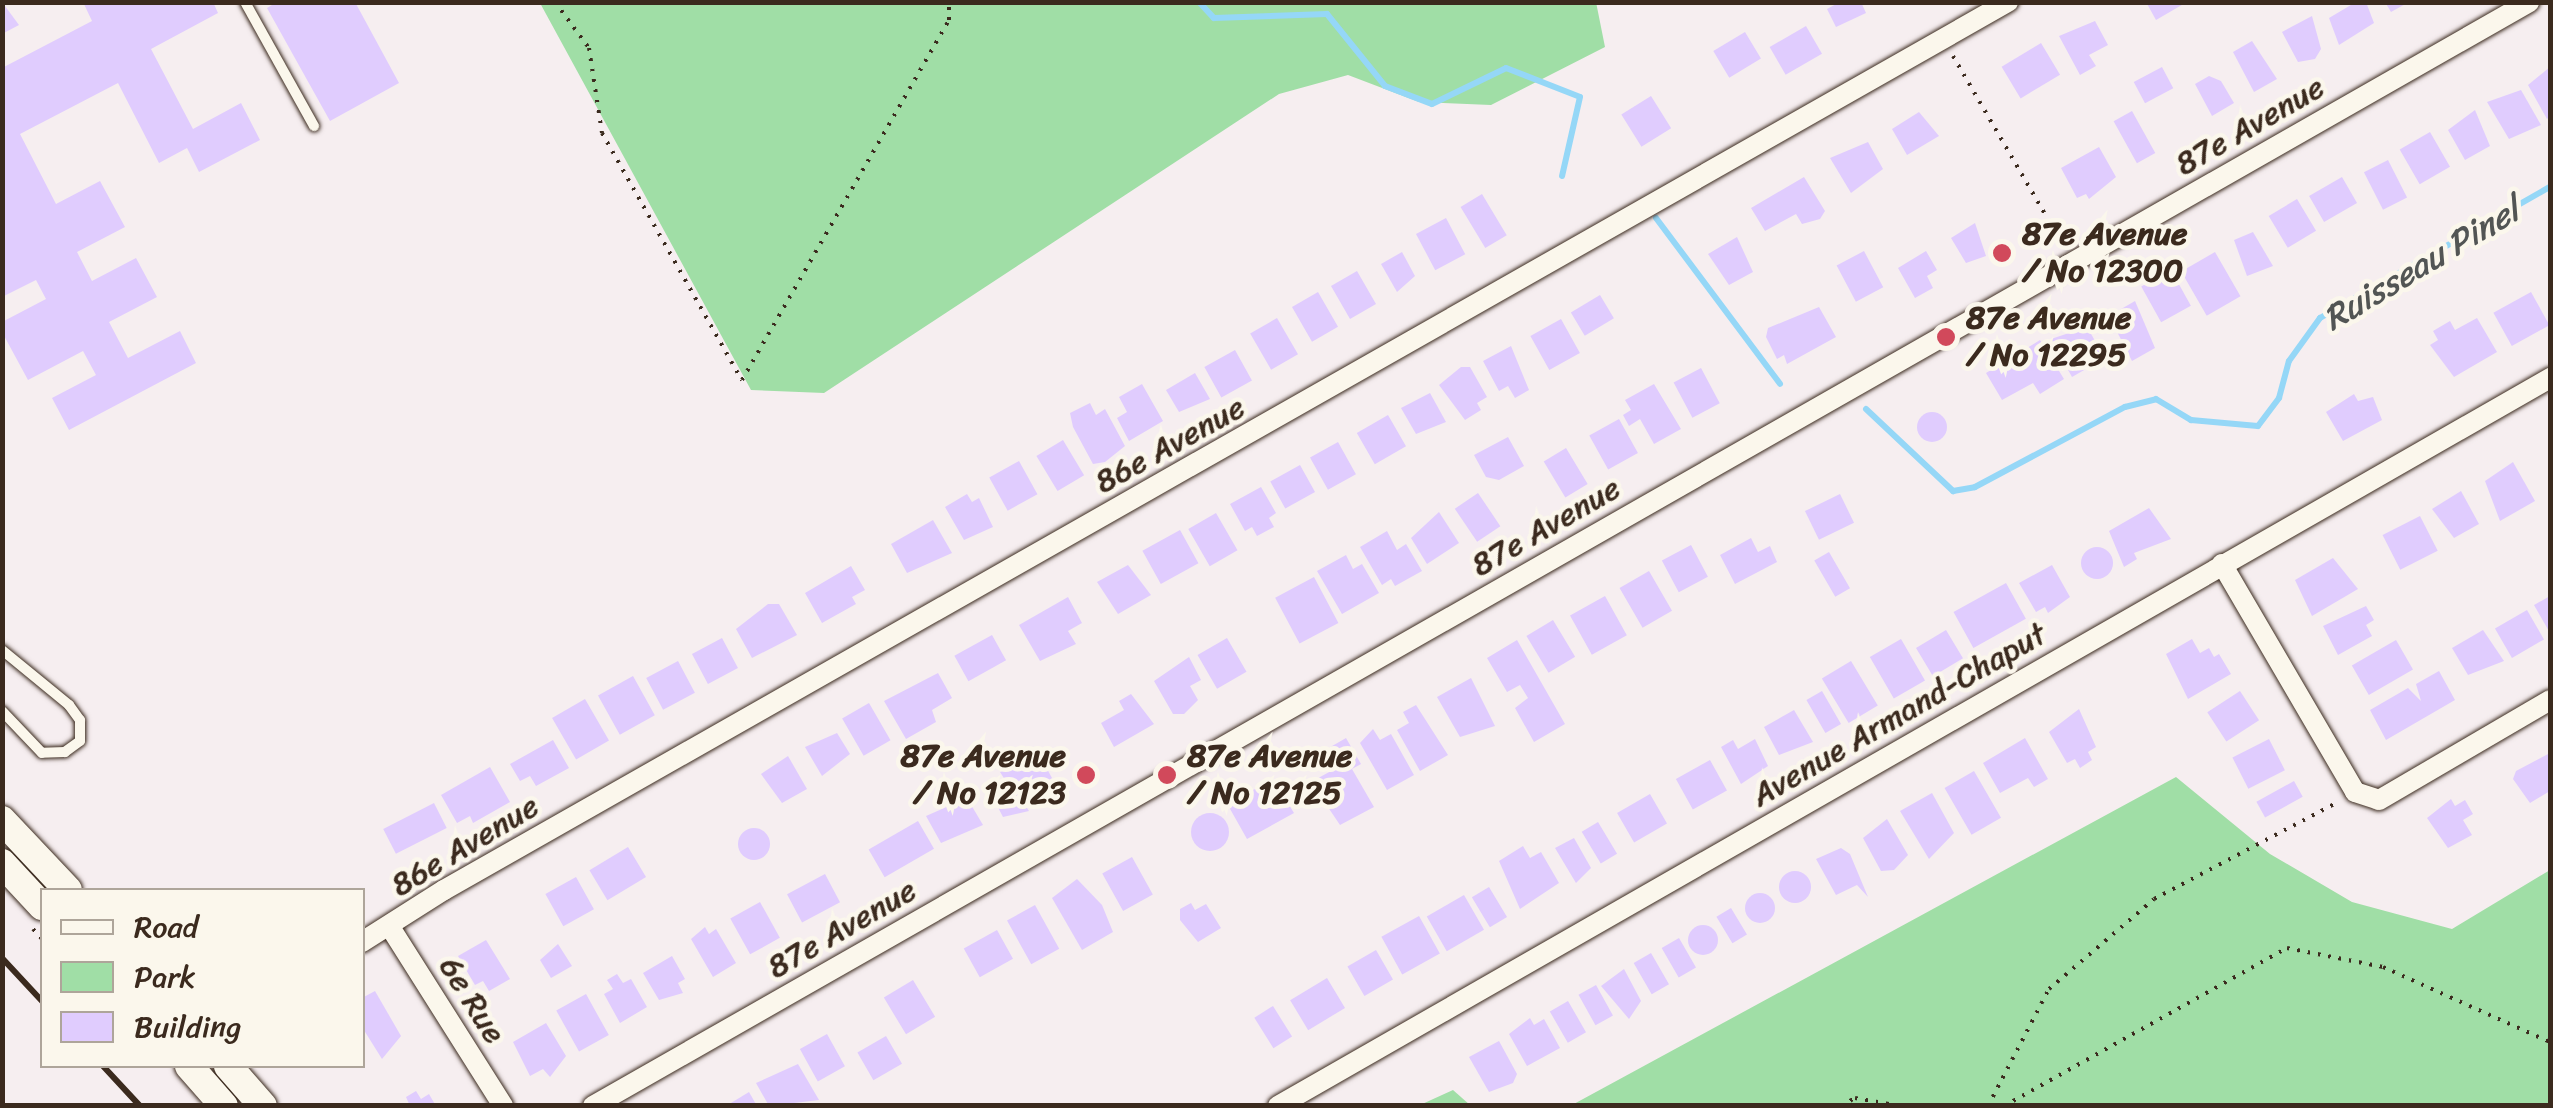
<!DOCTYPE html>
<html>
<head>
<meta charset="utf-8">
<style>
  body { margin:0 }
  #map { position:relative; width:2553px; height:1108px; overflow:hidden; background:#f6eef0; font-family:Sriracha,sans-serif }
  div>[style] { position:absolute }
  .green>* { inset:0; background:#a0dea6 }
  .stream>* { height:6px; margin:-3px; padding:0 3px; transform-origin:3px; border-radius:3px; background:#95d7f7 }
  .building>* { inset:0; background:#e0ccfe; transform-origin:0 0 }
  .round { border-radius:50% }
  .path>* { height:4px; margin-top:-2px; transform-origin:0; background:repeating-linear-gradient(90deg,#3b2a1e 0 2.5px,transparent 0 10.5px) }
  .roads { filter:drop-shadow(0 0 2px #3b2a1e) drop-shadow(0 0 2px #3b2a1e) }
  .service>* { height:10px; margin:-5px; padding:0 5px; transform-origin:5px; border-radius:5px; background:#fbf7ec }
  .minor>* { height:20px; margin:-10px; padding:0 10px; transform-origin:10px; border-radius:10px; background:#fbf7ec }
  .tertiary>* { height:28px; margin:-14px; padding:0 14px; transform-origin:14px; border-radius:14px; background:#fbf7ec }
  .rail>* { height:6px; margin:-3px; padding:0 3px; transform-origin:3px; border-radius:3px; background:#3b2a1e }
  .dots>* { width:28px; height:28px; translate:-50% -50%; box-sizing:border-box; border:5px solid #fbf7ec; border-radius:50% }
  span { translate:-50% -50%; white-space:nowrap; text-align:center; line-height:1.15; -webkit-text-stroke:9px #fbf7ec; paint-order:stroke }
  .street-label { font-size:32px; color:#3b2a1e }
  .poi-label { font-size:32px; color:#3b2a1e; font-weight:700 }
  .left { translate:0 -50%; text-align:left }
  .right { translate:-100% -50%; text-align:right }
  .water-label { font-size:35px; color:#525554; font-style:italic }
  .frame { position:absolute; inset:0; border:5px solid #3b2a1e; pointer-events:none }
  .legend { position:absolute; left:40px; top:888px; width:325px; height:180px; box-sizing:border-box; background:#fbf7ec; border:2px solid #aea59a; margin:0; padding:12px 18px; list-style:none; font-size:30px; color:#3b2a1e }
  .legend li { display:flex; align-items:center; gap:20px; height:50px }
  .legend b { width:50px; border:2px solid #aea59a }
</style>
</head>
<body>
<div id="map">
  <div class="green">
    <i style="clip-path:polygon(1596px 2px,1605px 47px,1491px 105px,1419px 102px,1348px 75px,1279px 94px,824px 393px,751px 390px,540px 3px)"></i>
    <i style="clip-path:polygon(2176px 777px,2270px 854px,2352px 902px,2452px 929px,2550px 870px,2550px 1105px,1572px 1105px)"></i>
    <i style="clip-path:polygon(1453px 1090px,1470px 1105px,1420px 1105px)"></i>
  </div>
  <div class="stream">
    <i style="left:1199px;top:2px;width:22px;rotate:47deg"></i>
    <i style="left:1214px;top:18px;width:113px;rotate:-2deg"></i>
    <i style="left:1327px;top:14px;width:92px;rotate:51.1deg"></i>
    <i style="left:1385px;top:86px;width:50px;rotate:21deg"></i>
    <i style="left:1432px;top:104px;width:82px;rotate:-25.9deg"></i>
    <i style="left:1506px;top:68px;width:79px;rotate:21.4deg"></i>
    <i style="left:1580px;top:97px;width:81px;rotate:102.8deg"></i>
    <i style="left:1656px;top:218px;width:207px;rotate:53.2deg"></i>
    <i style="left:1866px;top:409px;width:120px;rotate:43.3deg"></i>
    <i style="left:1953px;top:491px;width:22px;rotate:-10deg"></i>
    <i style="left:1975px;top:487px;width:170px;rotate:-28.1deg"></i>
    <i style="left:2125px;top:407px;width:32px;rotate:-14deg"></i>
    <i style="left:2156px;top:399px;width:41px;rotate:31deg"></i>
    <i style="left:2191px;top:420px;width:67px;rotate:5.1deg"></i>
    <i style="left:2258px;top:426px;width:35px;rotate:-53deg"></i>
    <i style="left:2279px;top:398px;width:38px;rotate:-75deg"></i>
    <i style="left:2289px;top:361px;width:53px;rotate:-54.2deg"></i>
    <i style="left:2320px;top:318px;width:265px;rotate:-29.7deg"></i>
  </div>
  <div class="building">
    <i style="clip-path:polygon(2px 2px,19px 25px,2px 34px)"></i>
    <i style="clip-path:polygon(83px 2px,213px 2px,218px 13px,151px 49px,193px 129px,241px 103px,260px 140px,199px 172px,187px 148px,159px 163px,118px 83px,20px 134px,56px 204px,100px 181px,125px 227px,77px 252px,92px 281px,136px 258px,157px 297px,109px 322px,128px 358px,180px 331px,196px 363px,69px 430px,52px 398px,96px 375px,83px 351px,28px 380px,2px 332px,2px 322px,46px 299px,36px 280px,2px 297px,2px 68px,92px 21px)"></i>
    <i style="clip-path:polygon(277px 2px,355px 2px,399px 83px,330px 121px,267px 8px)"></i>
    <i style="clip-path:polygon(1840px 2px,1861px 2px,1866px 13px,1836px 27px,1827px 9px)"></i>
    <i style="clip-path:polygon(2146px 2px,2187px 2px,2156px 20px)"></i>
    <i style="clip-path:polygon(2356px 2px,2366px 2px,2374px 23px,2339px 45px,2329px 18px)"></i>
    <i style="clip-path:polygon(2385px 2px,2409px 2px,2391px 12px)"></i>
    <i style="clip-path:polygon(2312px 16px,2321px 49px,2315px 59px,2298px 62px,2282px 32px)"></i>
    <i style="clip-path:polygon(2095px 21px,2108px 45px,2089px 55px,2096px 66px,2080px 75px,2059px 36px)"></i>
    <i style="left:1806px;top:26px;width:32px;height:42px;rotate:60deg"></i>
    <i style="left:1745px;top:32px;width:31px;height:37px;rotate:59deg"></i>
    <i style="clip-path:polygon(2252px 41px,2277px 79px,2254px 92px,2233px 52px)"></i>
    <i style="left:2041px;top:43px;width:37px;height:46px;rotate:59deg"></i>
    <i style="left:2162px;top:67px;width:24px;height:32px;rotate:62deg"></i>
    <i style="clip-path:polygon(2550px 67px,2550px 116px,2547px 119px,2528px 85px)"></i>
    <i style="clip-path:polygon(2209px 76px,2221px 81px,2234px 103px,2212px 116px,2195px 84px)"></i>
    <i style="clip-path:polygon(2521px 90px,2541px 125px,2509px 139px,2487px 102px)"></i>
    <i style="left:1651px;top:96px;width:38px;height:35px;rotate:58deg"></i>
    <i style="clip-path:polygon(2475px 110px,2490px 146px,2465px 160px,2448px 130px)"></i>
    <i style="left:2132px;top:111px;width:48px;height:21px;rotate:61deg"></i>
    <i style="clip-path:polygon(1919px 112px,1939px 136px,1907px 155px,1892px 129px)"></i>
    <i style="left:2430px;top:132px;width:40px;height:35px;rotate:60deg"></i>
    <i style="clip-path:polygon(1868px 142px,1883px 169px,1851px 193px,1830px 158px)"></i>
    <i style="clip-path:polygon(2099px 147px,2116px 177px,2089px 199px,2086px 194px,2077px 198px,2061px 168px)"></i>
    <i style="left:2388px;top:160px;width:42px;height:27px;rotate:63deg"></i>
    <i style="clip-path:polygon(1804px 177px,1825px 211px,1820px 219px,1802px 224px,1796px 214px,1765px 231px,1751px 208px)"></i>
    <i style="left:2342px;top:177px;width:30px;height:38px;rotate:60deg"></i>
    <i style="left:1482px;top:194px;width:48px;height:25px;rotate:59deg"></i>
    <i style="left:2297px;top:199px;width:37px;height:33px;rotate:59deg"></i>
    <i style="left:1446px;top:218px;width:41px;height:34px;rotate:62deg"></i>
    <i style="clip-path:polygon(1975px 223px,1986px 256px,1966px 263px,1951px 238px)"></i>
    <i style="clip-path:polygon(2253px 232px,2273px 266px,2247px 276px,2234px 240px)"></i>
    <i style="clip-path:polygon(1737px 237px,1753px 272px,1729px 285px,1708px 254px)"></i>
    <i style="left:1864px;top:251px;width:41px;height:31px;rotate:62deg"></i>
    <i style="clip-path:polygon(1926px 251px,1937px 270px,1927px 276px,1933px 288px,1915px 298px,1898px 268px)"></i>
    <i style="clip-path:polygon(1402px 252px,1415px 276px,1397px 292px,1381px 264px)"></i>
    <i style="left:2215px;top:252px;width:51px;height:39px;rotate:60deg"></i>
    <i style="left:2171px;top:270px;width:41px;height:34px;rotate:61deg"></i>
    <i style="left:1357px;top:271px;width:38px;height:30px;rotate:60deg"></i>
    <i style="left:1318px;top:292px;width:40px;height:30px;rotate:60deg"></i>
    <i style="left:2531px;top:292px;width:38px;height:43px;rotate:61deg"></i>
    <i style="left:1600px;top:295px;width:27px;height:34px;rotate:59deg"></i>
    <i style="clip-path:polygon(2135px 301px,2155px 348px,2132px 361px,2109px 316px)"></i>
    <i style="clip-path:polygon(1819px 307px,1836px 337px,1787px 364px,1784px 355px,1777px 359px,1766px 337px,1768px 328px)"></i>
    <i style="left:1277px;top:318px;width:42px;height:31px;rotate:60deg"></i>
    <i style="clip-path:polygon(2477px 318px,2497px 352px,2454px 377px,2430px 345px,2438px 340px,2433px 331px,2450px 321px,2455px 330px)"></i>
    <i style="left:1561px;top:319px;width:39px;height:35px;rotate:61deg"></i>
    <i style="clip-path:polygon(2087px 327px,2105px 358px,2072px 377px,2051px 339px)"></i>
    <i style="clip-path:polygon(2040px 340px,2064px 379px,2040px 394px,2033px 383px,2002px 400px,1986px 373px)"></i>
    <i style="clip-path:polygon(1511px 346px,1529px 390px,1515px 398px,1508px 386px,1499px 391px,1483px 361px)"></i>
    <i style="left:1235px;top:350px;width:35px;height:35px;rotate:61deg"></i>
    <i style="clip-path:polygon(1461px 367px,1470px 367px,1487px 397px,1477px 403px,1481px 410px,1465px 420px,1439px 385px)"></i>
    <i style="left:1701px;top:368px;width:40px;height:31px;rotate:62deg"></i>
    <i style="clip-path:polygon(1195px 373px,1210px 399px,1179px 412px,1166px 390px)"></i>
    <i style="clip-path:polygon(1142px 384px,1163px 421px,1129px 441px,1117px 418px,1127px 412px,1119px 397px)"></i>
    <i style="clip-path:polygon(1654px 384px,1681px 429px,1654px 444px,1640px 419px,1629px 426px,1623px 415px,1631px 410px,1625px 400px)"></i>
    <i style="clip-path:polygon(1430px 393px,1446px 422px,1416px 434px,1401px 408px)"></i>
    <i style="clip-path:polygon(2354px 394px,2358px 401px,2373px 397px,2382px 420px,2343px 441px,2326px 412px)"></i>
    <i style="clip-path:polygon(1090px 403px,1096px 415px,1105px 409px,1125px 446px,1105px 462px,1093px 464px,1073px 427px,1070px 413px)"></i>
    <i class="round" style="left:1917px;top:412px;width:30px;height:30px"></i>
    <i style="left:1388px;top:415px;width:36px;height:36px;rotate:60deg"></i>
    <i style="left:1619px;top:419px;width:39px;height:34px;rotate:61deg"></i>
    <i style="clip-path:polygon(1508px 437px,1524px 466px,1499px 480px,1486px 477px,1474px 455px)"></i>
    <i style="left:1063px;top:440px;width:41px;height:31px;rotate:59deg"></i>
    <i style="left:1338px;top:442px;width:37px;height:32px;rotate:61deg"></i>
    <i style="left:1566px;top:448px;width:42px;height:26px;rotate:59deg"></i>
    <i style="left:1019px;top:461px;width:38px;height:34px;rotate:61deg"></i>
    <i style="clip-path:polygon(2513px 462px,2535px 501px,2500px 521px,2485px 481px)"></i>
    <i style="left:1300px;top:465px;width:31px;height:34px;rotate:61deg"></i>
    <i style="clip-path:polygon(1261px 487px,1276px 513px,1269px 518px,1274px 527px,1257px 536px,1252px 527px,1245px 531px,1230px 504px)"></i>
    <i style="clip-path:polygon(2461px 491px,2479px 524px,2454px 538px,2432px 509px)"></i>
    <i style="left:1478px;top:493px;width:40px;height:28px;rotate:56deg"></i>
    <i style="clip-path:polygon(967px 494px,972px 502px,979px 498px,993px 527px,964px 540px,945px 507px)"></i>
    <i style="left:1840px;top:494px;width:32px;height:39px;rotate:64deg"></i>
    <i style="clip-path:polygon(2149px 508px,2171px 539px,2134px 553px,2137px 559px,2124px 567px,2109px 531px)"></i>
    <i style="clip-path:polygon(1439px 512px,1459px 543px,1427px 564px,1411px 538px)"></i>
    <i style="left:1216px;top:513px;width:43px;height:32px;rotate:60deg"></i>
    <i style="left:2420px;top:516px;width:39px;height:42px;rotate:63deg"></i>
    <i style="clip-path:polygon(933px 520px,952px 553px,907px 573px,891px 544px)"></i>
    <i style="left:1180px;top:530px;width:38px;height:43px;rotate:61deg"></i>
    <i style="clip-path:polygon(1387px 531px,1397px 550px,1406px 544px,1422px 571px,1395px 586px,1391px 579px,1382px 585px,1360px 547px)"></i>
    <i style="clip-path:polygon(1751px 538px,1758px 552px,1770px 546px,1777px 562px,1735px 584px,1720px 555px)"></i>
    <i style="left:1691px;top:545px;width:36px;height:33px;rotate:62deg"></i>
    <i class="round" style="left:2081px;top:547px;width:32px;height:32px"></i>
    <i style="left:1829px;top:552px;width:42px;height:17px;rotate:60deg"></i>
    <i style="clip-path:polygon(1346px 555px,1353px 569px,1362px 564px,1379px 593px,1342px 614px,1317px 571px)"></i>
    <i style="clip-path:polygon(2333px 558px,2358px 589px,2312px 616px,2295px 580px)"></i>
    <i style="clip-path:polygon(1128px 565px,1151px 595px,1118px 614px,1097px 582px)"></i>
    <i style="clip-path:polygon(2052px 565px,2070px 597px,2048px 613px,2045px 607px,2036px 612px,2019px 583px)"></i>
    <i style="clip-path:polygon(851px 566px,865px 590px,852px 597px,856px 604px,822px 623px,805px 593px)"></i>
    <i style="left:1649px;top:571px;width:46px;height:34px;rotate:60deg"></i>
    <i style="left:1314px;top:577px;width:52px;height:44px;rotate:62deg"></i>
    <i style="left:2006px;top:583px;width:41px;height:60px;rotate:61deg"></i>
    <i style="left:1605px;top:596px;width:45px;height:40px;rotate:61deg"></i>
    <i style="clip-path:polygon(2550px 596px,2550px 633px,2534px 605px)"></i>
    <i style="clip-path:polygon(1068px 597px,1082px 623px,1068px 631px,1076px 644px,1040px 661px,1019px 625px)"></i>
    <i style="clip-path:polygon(768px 604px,779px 604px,797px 635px,752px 658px,736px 629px)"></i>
    <i style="clip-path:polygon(2366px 606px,2374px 620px,2366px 625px,2372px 636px,2338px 655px,2323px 626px)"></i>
    <i style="left:2527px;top:610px;width:34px;height:37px;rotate:60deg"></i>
    <i style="left:1553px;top:620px;width:43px;height:31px;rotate:59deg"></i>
    <i style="left:1946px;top:630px;width:33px;height:35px;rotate:59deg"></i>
    <i style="clip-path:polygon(2483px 630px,2504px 661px,2468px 675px,2452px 648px)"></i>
    <i style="left:992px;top:635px;width:29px;height:43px;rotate:61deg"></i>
    <i style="left:722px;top:638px;width:34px;height:34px;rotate:62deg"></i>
    <i style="left:1227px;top:638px;width:39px;height:34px;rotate:60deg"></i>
    <i style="left:1901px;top:639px;width:48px;height:36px;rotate:60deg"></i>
    <i style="clip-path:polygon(2192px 639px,2200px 653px,2209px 648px,2214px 657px,2219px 654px,2231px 674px,2188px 699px,2166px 654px)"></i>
    <i style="clip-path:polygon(1517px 640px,1565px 724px,1534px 742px,1515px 708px,1528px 698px,1520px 685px,1507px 692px,1487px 658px)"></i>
    <i style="left:2396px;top:640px;width:34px;height:51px;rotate:60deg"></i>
    <i style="clip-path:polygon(1189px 657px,1201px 680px,1190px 686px,1198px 700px,1184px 714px,1173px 714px,1154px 681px)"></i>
    <i style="left:678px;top:661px;width:36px;height:36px;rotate:62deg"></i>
    <i style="left:1851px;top:661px;width:52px;height:34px;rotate:59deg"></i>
    <i style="clip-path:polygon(2439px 671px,2455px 700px,2386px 740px,2370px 710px,2408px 688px,2421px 701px,2416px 684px)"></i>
    <i style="clip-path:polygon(938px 673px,952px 698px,932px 710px,936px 722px,906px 739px,884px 701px)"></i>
    <i style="left:633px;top:676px;width:45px;height:40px;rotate:61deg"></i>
    <i style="clip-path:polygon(1471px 678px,1495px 726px,1460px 737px,1437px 697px)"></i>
    <i style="left:1822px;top:691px;width:38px;height:18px;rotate:60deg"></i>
    <i style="left:2240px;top:691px;width:35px;height:39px;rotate:57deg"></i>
    <i style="clip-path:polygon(1131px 694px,1154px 724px,1114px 747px,1101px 723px,1124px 710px,1119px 701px)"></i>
    <i style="left:585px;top:699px;width:48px;height:38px;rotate:60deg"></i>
    <i style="left:869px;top:703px;width:43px;height:31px;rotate:60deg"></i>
    <i style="clip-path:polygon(1416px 705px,1448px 755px,1420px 771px,1397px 730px,1409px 723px,1403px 712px)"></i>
    <i style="clip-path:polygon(2079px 709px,2096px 747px,2088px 752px,2092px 760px,2080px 768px,2075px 759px,2067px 763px,2049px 732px)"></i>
    <i style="clip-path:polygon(1794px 710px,1813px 742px,1779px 755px,1764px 727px)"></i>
    <i style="clip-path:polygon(1373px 729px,1380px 740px,1391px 734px,1414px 775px,1387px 790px,1360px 743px)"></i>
    <i style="clip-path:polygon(837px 733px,850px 754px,822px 776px,805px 747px)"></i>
    <i style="clip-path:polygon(1346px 738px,1361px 764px,1352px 769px,1374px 807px,1340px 825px,1311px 782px,1331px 771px,1320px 753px)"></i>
    <i style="clip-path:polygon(2025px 738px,2048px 779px,2034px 787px,2028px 778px,2000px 793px,1983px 763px)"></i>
    <i style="clip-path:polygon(1755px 739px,1768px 766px,1741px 784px,1721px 747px,1733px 740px,1738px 749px)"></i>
    <i style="left:2269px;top:739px;width:35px;height:41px;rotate:63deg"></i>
    <i style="clip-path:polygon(553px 740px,569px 768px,536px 786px,530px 776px,520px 781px,510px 764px)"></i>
    <i style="clip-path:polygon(2550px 753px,2550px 791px,2530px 803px,2513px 779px,2516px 771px)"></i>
    <i style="clip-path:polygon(788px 756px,807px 789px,782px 803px,761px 774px)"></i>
    <i style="clip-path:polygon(1040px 756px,1052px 778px,1034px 789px,1038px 798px,1025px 805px,1029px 811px,1003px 817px,990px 792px,1007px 783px,1000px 772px)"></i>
    <i style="left:1710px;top:760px;width:35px;height:39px;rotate:61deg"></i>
    <i style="clip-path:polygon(490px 767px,510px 802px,473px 823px,470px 816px,457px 823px,441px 795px)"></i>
    <i style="left:1974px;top:771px;width:54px;height:34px;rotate:60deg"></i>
    <i style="left:2294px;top:781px;width:18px;height:43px;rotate:61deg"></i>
    <i style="clip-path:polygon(1261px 787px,1265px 794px,1278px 787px,1294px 813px,1247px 839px,1225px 800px)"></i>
    <i style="clip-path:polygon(1932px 793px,1954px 833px,1929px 859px,1900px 811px)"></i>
    <i style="left:1650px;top:794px;width:34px;height:38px;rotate:60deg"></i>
    <i style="clip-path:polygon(967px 798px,983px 825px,941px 843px,926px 816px)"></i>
    <i style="clip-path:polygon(2451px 799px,2455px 806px,2465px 800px,2473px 814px,2463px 820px,2472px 835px,2448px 848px,2427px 818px)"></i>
    <i style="left:434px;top:803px;width:28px;height:57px;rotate:63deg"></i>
    <i class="round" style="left:1191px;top:813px;width:38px;height:38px"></i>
    <i style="clip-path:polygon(1887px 819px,1908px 855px,1894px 870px,1881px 871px,1863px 838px)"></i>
    <i style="left:918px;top:821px;width:32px;height:57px;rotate:60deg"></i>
    <i style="left:1598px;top:822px;width:37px;height:19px;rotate:59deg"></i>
    <i class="round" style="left:738px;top:828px;width:32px;height:32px"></i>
    <i style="clip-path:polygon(1574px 838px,1591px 868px,1576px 883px,1555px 848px)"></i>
    <i style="clip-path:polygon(1523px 846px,1530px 858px,1541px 852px,1559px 883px,1520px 909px,1499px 861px)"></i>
    <i style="left:628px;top:847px;width:35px;height:45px;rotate:59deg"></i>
    <i style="clip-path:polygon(1841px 848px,1850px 854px,1868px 897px,1857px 885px,1836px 895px,1816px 859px)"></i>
    <i style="left:1132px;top:857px;width:43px;height:34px;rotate:61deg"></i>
    <i class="round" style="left:1779px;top:871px;width:32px;height:32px"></i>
    <i style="left:825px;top:874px;width:32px;height:43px;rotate:62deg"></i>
    <i style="left:576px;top:877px;width:37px;height:35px;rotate:61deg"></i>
    <i style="clip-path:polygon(1077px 879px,1102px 905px,1113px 932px,1082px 950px,1052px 898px)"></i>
    <i style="left:1489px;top:887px;width:35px;height:20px;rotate:59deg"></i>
    <i class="round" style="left:1745px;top:893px;width:30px;height:30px"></i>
    <i style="left:1464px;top:895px;width:40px;height:43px;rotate:60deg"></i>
    <i style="left:760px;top:902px;width:41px;height:34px;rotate:61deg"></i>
    <i style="clip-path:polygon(1191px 903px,1195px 910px,1206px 904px,1221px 928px,1198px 942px,1180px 920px,1180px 909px)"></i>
    <i style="left:1035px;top:905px;width:50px;height:32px;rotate:61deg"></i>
    <i style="left:1731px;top:908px;width:31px;height:17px;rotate:59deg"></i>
    <i style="left:1419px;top:916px;width:43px;height:43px;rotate:61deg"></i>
    <i class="round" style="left:1688px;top:925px;width:30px;height:30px"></i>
    <i style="clip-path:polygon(705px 927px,709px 934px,716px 929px,736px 963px,713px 977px,691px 939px)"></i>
    <i style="left:997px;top:930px;width:33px;height:38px;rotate:61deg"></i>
    <i style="left:1679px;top:938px;width:34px;height:20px;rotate:60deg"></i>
    <i style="clip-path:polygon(486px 940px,510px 979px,489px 991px,483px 981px,475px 985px,458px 956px)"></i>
    <i style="clip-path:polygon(558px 944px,572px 966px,551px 978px,540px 960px)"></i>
    <i style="left:1376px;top:950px;width:34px;height:33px;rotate:60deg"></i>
    <i style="left:1651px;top:953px;width:36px;height:20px;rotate:60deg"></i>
    <i style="clip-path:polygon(672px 956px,685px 979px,678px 983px,683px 993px,659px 1000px,643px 973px)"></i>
    <i style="clip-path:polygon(1624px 969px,1641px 1001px,1629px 1019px,1601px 986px)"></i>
    <i style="clip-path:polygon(617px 974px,623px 983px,631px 979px,647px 1007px,620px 1023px,604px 994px,613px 989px,607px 980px)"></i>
    <i style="left:1327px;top:978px;width:35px;height:43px;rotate:59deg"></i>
    <i style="left:913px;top:980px;width:43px;height:34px;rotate:59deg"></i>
    <i style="left:1596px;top:985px;width:35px;height:20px;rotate:61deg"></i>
    <i style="clip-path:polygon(375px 991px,401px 1036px,382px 1059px,362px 1027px,362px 998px)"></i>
    <i style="left:586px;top:994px;width:47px;height:34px;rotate:61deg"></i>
    <i style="left:1568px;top:1001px;width:36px;height:21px;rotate:60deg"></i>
    <i style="left:1273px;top:1006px;width:36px;height:22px;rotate:58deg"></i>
    <i style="clip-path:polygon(1530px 1018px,1534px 1025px,1544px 1019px,1560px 1048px,1527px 1066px,1509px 1034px)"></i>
    <i style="clip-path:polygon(546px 1023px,566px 1056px,550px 1077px,543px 1069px,530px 1076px,513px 1042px)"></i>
    <i style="left:827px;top:1034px;width:37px;height:31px;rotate:61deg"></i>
    <i style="left:886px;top:1036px;width:32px;height:33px;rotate:60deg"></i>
    <i style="clip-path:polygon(1499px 1041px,1517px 1074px,1513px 1083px,1489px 1092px,1469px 1057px)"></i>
    <i style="clip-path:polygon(798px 1064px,819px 1100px,769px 1106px,756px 1083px)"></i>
    <i style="clip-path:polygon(416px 1091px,421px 1099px,429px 1094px,436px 1106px,410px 1106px,406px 1097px)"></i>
    <i style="clip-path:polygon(749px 1092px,757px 1106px,726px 1106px)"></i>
  </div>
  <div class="path">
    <i style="left:555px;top:2px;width:57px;rotate:53.5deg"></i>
    <i style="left:589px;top:48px;width:86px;rotate:81.3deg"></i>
    <i style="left:602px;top:133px;width:284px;rotate:60.5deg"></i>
    <i style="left:742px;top:380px;width:415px;rotate:-60.1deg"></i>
    <i style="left:949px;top:20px;width:18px;rotate:-90deg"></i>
    <i style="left:1953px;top:56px;width:216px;rotate:59.8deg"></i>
    <i style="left:33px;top:929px;width:13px;rotate:48deg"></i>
    <i style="left:1841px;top:1106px;width:16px;rotate:-30deg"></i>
    <i style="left:1855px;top:1098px;width:46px;rotate:10.1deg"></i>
    <i style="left:1988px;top:1106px;width:132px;rotate:-62.5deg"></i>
    <i style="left:2049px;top:989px;width:138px;rotate:-40.6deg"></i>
    <i style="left:2154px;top:899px;width:208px;rotate:-27.8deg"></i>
    <i style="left:2004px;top:1106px;width:324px;rotate:-29.2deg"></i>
    <i style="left:2287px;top:948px;width:98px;rotate:11.2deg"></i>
    <i style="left:2383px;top:967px;width:183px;rotate:24.2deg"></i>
  </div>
  <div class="roads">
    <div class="service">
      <i style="left:245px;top:2px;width:142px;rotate:60.9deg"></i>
      <i style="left:2px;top:650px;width:87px;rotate:39.4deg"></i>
      <i style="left:69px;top:705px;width:19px;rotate:54deg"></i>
      <i style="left:80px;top:720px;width:21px;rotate:90deg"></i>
      <i style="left:80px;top:741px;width:19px;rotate:144deg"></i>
      <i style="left:65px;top:752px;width:23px;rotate:178deg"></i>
      <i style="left:42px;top:753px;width:58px;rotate:-133.6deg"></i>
    </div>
    <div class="minor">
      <i style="left:2222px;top:564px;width:264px;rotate:59.7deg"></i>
      <i style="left:2355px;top:792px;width:25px;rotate:18deg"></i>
      <i style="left:2379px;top:800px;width:198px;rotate:-30.3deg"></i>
      <i style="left:390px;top:927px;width:212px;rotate:57.7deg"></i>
      <i style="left:362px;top:942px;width:97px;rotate:-32.4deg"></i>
      <i style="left:444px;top:890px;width:1799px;rotate:-29.59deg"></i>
      <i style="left:593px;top:1106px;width:2229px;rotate:-29.69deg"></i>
      <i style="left:1278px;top:1106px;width:1466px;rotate:-29.78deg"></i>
    </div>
    <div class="tertiary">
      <i style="left:2px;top:820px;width:96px;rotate:46.7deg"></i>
      <i style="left:2px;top:863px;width:59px;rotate:47.1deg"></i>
      <i style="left:189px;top:1066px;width:53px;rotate:48.8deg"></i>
      <i style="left:228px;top:1066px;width:53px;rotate:48.8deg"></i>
    </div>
  </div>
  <div class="rail">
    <i style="left:2px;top:958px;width:59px;rotate:47.1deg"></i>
    <i style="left:103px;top:1066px;width:54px;rotate:47.2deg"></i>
  </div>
  <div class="dots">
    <i style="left:2002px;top:253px;background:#d1495b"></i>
    <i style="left:1946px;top:337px;background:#d1495b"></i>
    <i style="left:1086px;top:775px;background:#d1495b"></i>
    <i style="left:1167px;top:775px;background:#d1495b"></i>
  </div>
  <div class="street-label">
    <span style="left:2250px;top:126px;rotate:-30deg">87e Avenue</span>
    <span style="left:1170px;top:445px;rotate:-29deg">86e Avenue</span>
    <span style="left:1546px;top:527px;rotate:-30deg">87e Avenue</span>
    <span style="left:1899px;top:715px;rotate:-30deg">Avenue Armand-Chaput</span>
    <span style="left:465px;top:846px;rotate:-31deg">86e Avenue</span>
    <span style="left:842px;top:929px;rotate:-30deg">87e Avenue</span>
    <span style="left:472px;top:1000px;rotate:58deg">6e Rue</span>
  </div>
  <div class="poi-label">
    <span class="left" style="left:2022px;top:253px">87e Avenue<br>/ No 12300</span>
    <span class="left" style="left:1966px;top:337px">87e Avenue<br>/ No 12295</span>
    <span class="right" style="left:1066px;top:775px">87e Avenue<br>/ No 12123</span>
    <span class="left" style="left:1187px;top:775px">87e Avenue<br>/ No 12125</span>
  </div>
  <div class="water-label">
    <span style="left:2421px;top:264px;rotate:-31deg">Ruisseau Pinel</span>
  </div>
  <div class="frame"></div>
  <ul class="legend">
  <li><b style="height:12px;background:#fbf7ec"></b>Road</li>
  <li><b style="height:28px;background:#a0dea6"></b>Park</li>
  <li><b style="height:28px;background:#e0ccfe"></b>Building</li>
  </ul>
</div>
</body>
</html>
